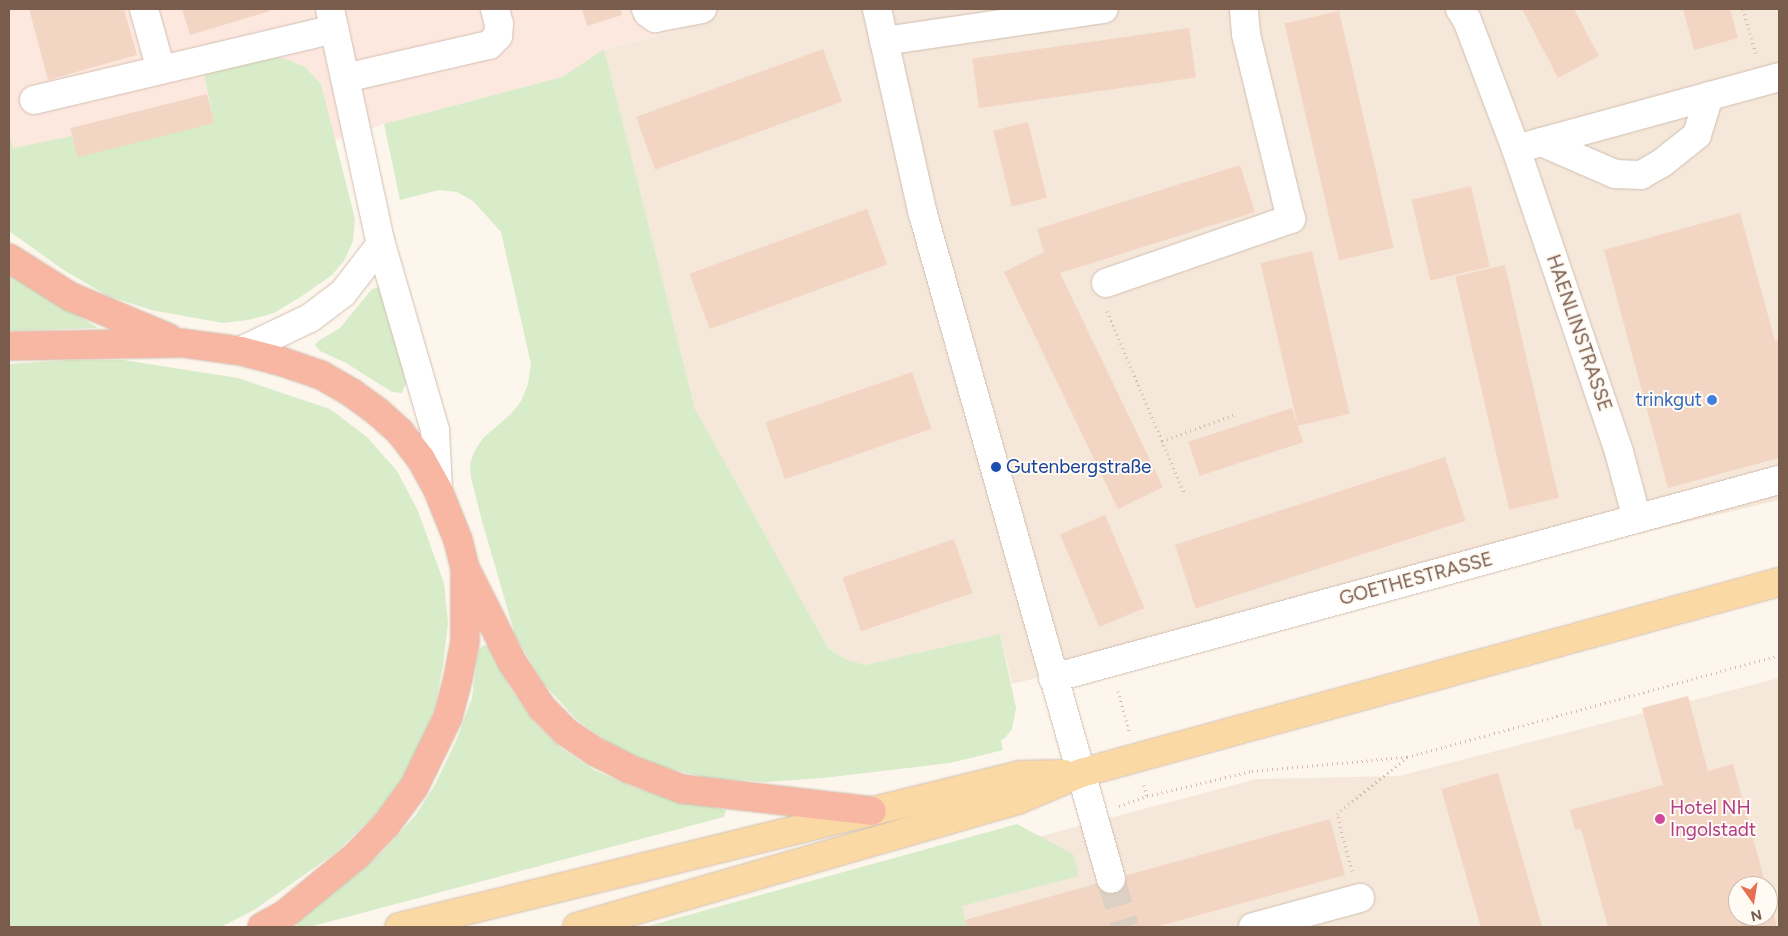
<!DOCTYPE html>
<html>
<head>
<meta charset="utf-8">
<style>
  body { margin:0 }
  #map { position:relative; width:1788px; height:936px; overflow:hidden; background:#fdf6ec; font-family:Figtree,sans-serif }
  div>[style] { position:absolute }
  .residential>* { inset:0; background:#f5e8da }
  .commercial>* { inset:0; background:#fde8e0 }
  .green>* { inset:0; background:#d8ecc9 }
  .building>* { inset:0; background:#f3d5c3; transform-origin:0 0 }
  .minor-tunnel>* { height:28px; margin-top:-14px; transform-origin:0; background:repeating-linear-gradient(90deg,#dcd0c4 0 28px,transparent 0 42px) }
  .path>* { height:3px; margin-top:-1.5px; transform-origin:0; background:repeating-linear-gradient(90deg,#d9b8a5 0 1px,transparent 0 5px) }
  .roads { filter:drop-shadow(0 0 1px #d1beb0) drop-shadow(0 0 1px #d1beb0) }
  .minor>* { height:28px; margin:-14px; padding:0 14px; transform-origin:14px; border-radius:14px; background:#fff }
  .major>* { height:28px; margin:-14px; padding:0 14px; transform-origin:14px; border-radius:14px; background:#fbd9a5 }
  .highway>* { height:28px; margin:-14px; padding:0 14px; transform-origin:14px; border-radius:14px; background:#f7b7a3 }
  .dots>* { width:14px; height:14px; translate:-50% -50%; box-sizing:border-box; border:2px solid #fffaf3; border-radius:50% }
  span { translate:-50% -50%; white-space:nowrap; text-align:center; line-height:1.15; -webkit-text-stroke:4px #fffaf3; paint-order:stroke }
  .street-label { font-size:19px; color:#7a5c4d }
  .shop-label { font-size:19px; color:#366cbe }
  .right { translate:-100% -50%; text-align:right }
  .transit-label { font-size:19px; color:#164399 }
  .left { translate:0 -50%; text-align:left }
  .hotel-label { font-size:19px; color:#b23c85 }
  .frame { position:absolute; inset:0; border:10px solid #7a5c4d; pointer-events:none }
  .north { position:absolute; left:1728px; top:876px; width:50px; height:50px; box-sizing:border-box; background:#fffaf3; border:1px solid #cabbb1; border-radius:50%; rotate:167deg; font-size:14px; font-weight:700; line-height:20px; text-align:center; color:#7a5c4d }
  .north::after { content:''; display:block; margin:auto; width:18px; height:22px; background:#e76f51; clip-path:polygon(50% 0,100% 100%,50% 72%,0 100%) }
</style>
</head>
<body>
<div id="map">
  <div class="residential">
    <i style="clip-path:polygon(673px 9px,1779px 9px,1779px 500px,1012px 684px,1000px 634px,865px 665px,845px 659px,828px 648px,707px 432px,695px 409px,687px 379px,604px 49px,680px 30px)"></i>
    <i style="clip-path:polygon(evenodd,1779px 678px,1779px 927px,728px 927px,807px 898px,1257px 779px,1399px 776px,1779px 678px,1738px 886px,1768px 886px,1768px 916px,1738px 916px,1738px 886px)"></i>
  </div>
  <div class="commercial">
    <i style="clip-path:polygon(9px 9px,673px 9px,680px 30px,604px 49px,562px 77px,384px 124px,335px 140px,90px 187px,9px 157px)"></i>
  </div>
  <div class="green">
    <i style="clip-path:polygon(604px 49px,695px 409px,828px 648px,845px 659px,865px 665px,1000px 634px,1016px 708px,1012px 729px,1005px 738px,1001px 740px,1003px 750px,950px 763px,823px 778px,766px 782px,708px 778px,661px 767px,617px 749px,576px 719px,543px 683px,515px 635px,482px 521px,471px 478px,470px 464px,474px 452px,483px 438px,511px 414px,521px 401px,528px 384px,531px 364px,501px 232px,473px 201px,457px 192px,439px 190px,400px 200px,384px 124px,562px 77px)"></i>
    <i style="clip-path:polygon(283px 58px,305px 67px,321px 84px,355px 219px,353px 241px,344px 261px,332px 275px,302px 296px,274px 313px,248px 320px,223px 323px,151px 310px,108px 296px,65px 271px,9px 231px,9px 134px,13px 148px,72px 136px,77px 155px,214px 123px,204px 74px,260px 59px)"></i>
    <i style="clip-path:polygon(9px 271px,18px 277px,98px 328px,9px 331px)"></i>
    <i style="clip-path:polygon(379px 287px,386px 295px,406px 383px,402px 393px,392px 392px,346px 363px,320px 351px,315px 345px,318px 341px,340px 328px,372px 289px)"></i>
    <i style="clip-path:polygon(68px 360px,123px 360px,238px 378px,330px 409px,367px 437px,397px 471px,418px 511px,444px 583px,448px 623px,443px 666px,435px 708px,418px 751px,398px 786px,372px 818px,334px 854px,254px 910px,221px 927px,9px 927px,9px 364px)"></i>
    <i style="clip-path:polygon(484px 645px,490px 647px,510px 688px,534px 722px,561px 748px,594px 770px,635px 788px,681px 801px,722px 809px,726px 810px,724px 817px,309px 927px,297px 927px,296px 922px,298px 918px,353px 877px,383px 851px,415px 816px,435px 785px,456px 741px,472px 698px,477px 659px,479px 649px)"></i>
    <i style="clip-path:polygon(1017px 824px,1073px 854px,1079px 876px,962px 906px,967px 927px,645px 927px)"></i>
  </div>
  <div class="building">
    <i style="clip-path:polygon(29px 9px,124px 9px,137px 55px,48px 80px)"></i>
    <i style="clip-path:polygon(182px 9px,269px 9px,270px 11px,190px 35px)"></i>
    <i style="clip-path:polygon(582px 9px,620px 9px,622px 15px,587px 26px)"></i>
    <i style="clip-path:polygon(1522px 9px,1574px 9px,1599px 56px,1558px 78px)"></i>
    <i style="clip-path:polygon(1683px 9px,1730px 9px,1738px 38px,1694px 50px)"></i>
    <i style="left:1339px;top:11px;width:243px;height:56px;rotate:77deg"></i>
    <i style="left:1189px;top:28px;width:50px;height:219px;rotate:82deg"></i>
    <i style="left:823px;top:49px;width:56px;height:199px;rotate:70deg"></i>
    <i style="left:207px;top:94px;width:30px;height:141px;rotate:76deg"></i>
    <i style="left:1028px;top:122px;width:78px;height:36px;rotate:76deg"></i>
    <i style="clip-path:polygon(1240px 165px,1255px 212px,1060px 273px,1163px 487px,1118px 509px,1004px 272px,1044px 252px,1037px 229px)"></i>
    <i style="left:1471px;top:186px;width:83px;height:61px;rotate:77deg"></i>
    <i style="left:867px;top:209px;width:59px;height:189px;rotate:70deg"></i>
    <i style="clip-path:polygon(1740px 213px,1775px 341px,1779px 340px,1779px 458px,1668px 488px,1604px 250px)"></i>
    <i style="left:1312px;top:251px;width:167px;height:53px;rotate:77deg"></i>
    <i style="left:1505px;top:265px;width:239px;height:51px;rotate:77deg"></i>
    <i style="left:912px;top:372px;width:60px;height:155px;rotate:71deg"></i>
    <i style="left:1292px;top:408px;width:36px;height:109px;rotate:72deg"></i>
    <i style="left:1445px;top:457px;width:67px;height:284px;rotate:72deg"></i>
    <i style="left:1105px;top:515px;width:101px;height:49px;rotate:67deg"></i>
    <i style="left:954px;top:539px;width:57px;height:118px;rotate:71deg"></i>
    <i style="clip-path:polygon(1688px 696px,1708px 771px,1733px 764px,1766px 886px,1738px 886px,1738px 916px,1768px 916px,1769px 897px,1777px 927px,1608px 927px,1581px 829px,1575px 830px,1570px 810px,1663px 785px,1642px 708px)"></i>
    <i style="left:1498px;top:773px;width:160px;height:59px;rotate:74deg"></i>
    <i style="clip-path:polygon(1330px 819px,1345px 875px,1156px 927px,967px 927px,965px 920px)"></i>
  </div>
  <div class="minor-tunnel">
    <i style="left:1111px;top:879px;width:50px;rotate:73.7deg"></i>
  </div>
  <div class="path">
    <i style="left:1743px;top:9px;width:47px;rotate:73.9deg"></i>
    <i style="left:1107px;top:311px;width:197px;rotate:67deg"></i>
    <i style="left:1162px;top:441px;width:79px;rotate:-20deg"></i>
    <i style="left:1118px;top:691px;width:41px;rotate:74.6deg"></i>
    <i style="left:1144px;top:785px;width:11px;rotate:75deg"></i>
    <i style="left:1119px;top:806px;width:30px;rotate:-20deg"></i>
    <i style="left:1147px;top:796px;width:108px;rotate:-13.4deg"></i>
    <i style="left:1252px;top:771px;width:156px;rotate:-5.2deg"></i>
    <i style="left:1407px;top:757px;width:386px;rotate:-15.3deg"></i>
    <i style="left:1352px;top:871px;width:59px;rotate:-104.7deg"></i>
    <i style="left:1337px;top:814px;width:90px;rotate:-39.2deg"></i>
  </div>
  <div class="roads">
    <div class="minor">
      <i style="left:144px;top:9px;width:63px;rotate:74.4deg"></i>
      <i style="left:161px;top:70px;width:178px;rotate:-13.3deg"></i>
      <i style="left:330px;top:9px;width:240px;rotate:77.8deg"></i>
      <i style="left:381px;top:244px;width:194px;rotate:73.8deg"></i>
      <i style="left:435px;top:430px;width:60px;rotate:87.1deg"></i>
      <i style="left:646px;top:9px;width:4px;rotate:63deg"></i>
      <i style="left:648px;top:13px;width:9px;rotate:36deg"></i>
      <i style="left:655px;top:18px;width:48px;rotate:-10.8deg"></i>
      <i style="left:877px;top:9px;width:210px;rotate:77.4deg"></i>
      <i style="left:923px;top:214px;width:691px;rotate:74.21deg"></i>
      <i style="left:1460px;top:9px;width:13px;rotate:58deg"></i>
      <i style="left:1467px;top:20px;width:138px;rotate:69.2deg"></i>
      <i style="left:1516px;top:149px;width:320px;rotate:71.2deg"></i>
      <i style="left:1619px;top:452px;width:69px;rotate:75deg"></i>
      <i style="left:884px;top:41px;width:222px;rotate:-8.3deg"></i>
      <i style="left:345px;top:78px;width:148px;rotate:-12.9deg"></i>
      <i style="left:489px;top:45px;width:13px;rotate:-45deg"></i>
      <i style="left:498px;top:36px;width:12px;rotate:-85deg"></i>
      <i style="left:499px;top:24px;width:16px;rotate:-105deg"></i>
      <i style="left:34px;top:100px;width:130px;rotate:-13.3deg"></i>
      <i style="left:1541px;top:142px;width:81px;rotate:23.4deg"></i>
      <i style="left:1615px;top:174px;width:26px;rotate:2deg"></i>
      <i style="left:1641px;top:175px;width:24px;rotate:-30deg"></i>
      <i style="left:1662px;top:163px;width:45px;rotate:-38.7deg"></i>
      <i style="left:1697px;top:135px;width:41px;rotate:-72.9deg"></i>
      <i style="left:1516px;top:149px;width:273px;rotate:-15.3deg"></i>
      <i style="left:1106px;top:283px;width:196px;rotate:-19.1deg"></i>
      <i style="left:1291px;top:219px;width:190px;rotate:-103.7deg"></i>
      <i style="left:1246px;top:34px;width:25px;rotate:-95deg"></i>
      <i style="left:241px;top:351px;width:76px;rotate:-25.6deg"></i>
      <i style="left:310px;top:318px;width:41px;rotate:-37.1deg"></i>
      <i style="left:343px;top:293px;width:62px;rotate:-52.2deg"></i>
      <i style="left:1053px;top:678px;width:753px;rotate:-15.26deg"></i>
      <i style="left:1253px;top:927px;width:111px;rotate:-15.2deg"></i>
    </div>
    <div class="major">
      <i style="left:399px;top:927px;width:639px;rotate:-13.75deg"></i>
      <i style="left:1020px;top:775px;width:44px;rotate:-1.3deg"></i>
      <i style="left:577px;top:927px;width:459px;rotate:-16.1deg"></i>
      <i style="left:1018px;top:800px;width:69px;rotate:-23.2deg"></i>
      <i style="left:1081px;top:773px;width:724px;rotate:-15.3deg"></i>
    </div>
    <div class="highway">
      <i style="left:9px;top:258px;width:71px;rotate:32.3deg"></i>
      <i style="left:69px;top:296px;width:108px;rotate:22.8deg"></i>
      <i style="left:9px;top:346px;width:173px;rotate:-1deg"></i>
      <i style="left:182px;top:343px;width:60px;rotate:7.7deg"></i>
      <i style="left:241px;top:351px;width:43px;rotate:14.7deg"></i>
      <i style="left:283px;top:362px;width:40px;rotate:18.9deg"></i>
      <i style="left:321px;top:375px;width:36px;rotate:30deg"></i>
      <i style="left:352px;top:393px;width:32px;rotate:36deg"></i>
      <i style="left:378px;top:412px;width:30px;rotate:42deg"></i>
      <i style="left:400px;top:432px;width:34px;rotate:52deg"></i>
      <i style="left:421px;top:459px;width:35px;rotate:61deg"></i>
      <i style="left:438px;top:490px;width:54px;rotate:68.2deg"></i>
      <i style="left:458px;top:540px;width:29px;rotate:76deg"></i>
      <i style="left:465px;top:568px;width:105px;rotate:63.4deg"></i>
      <i style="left:512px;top:662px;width:55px;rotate:56.9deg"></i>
      <i style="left:542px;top:708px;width:34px;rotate:45deg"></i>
      <i style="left:566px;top:732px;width:36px;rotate:34deg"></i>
      <i style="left:596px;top:752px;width:37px;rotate:27deg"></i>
      <i style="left:629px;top:769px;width:57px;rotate:20.7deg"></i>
      <i style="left:682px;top:789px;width:191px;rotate:6.6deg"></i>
      <i style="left:262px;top:927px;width:25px;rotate:-29deg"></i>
      <i style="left:284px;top:915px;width:94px;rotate:-39.4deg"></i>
      <i style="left:357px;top:855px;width:42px;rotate:-46deg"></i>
      <i style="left:386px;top:825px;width:47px;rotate:-53.6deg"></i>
      <i style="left:414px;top:787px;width:78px;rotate:-64.1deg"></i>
      <i style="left:448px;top:717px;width:40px;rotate:-75.6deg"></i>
      <i style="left:458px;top:678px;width:38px;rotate:-79deg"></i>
      <i style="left:465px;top:641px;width:67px;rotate:-90deg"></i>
    </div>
  </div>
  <div class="dots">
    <i style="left:1712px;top:400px;background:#3f7fe0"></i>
    <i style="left:996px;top:467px;background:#1a4fb4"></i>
    <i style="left:1660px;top:819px;background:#d1479c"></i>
  </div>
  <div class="street-label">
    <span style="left:1579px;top:333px;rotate:71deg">HAENLINSTRASSE</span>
    <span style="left:1416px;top:579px;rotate:-15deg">GOETHESTRASSE</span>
  </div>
  <div class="shop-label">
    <span class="right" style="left:1702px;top:400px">trinkgut</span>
  </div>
  <div class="transit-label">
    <span class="left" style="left:1006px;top:467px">Gutenbergstraße</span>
  </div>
  <div class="hotel-label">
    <span class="left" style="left:1670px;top:819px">Hotel NH<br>Ingolstadt</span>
  </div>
  <div class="frame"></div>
  <div class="north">N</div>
</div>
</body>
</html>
